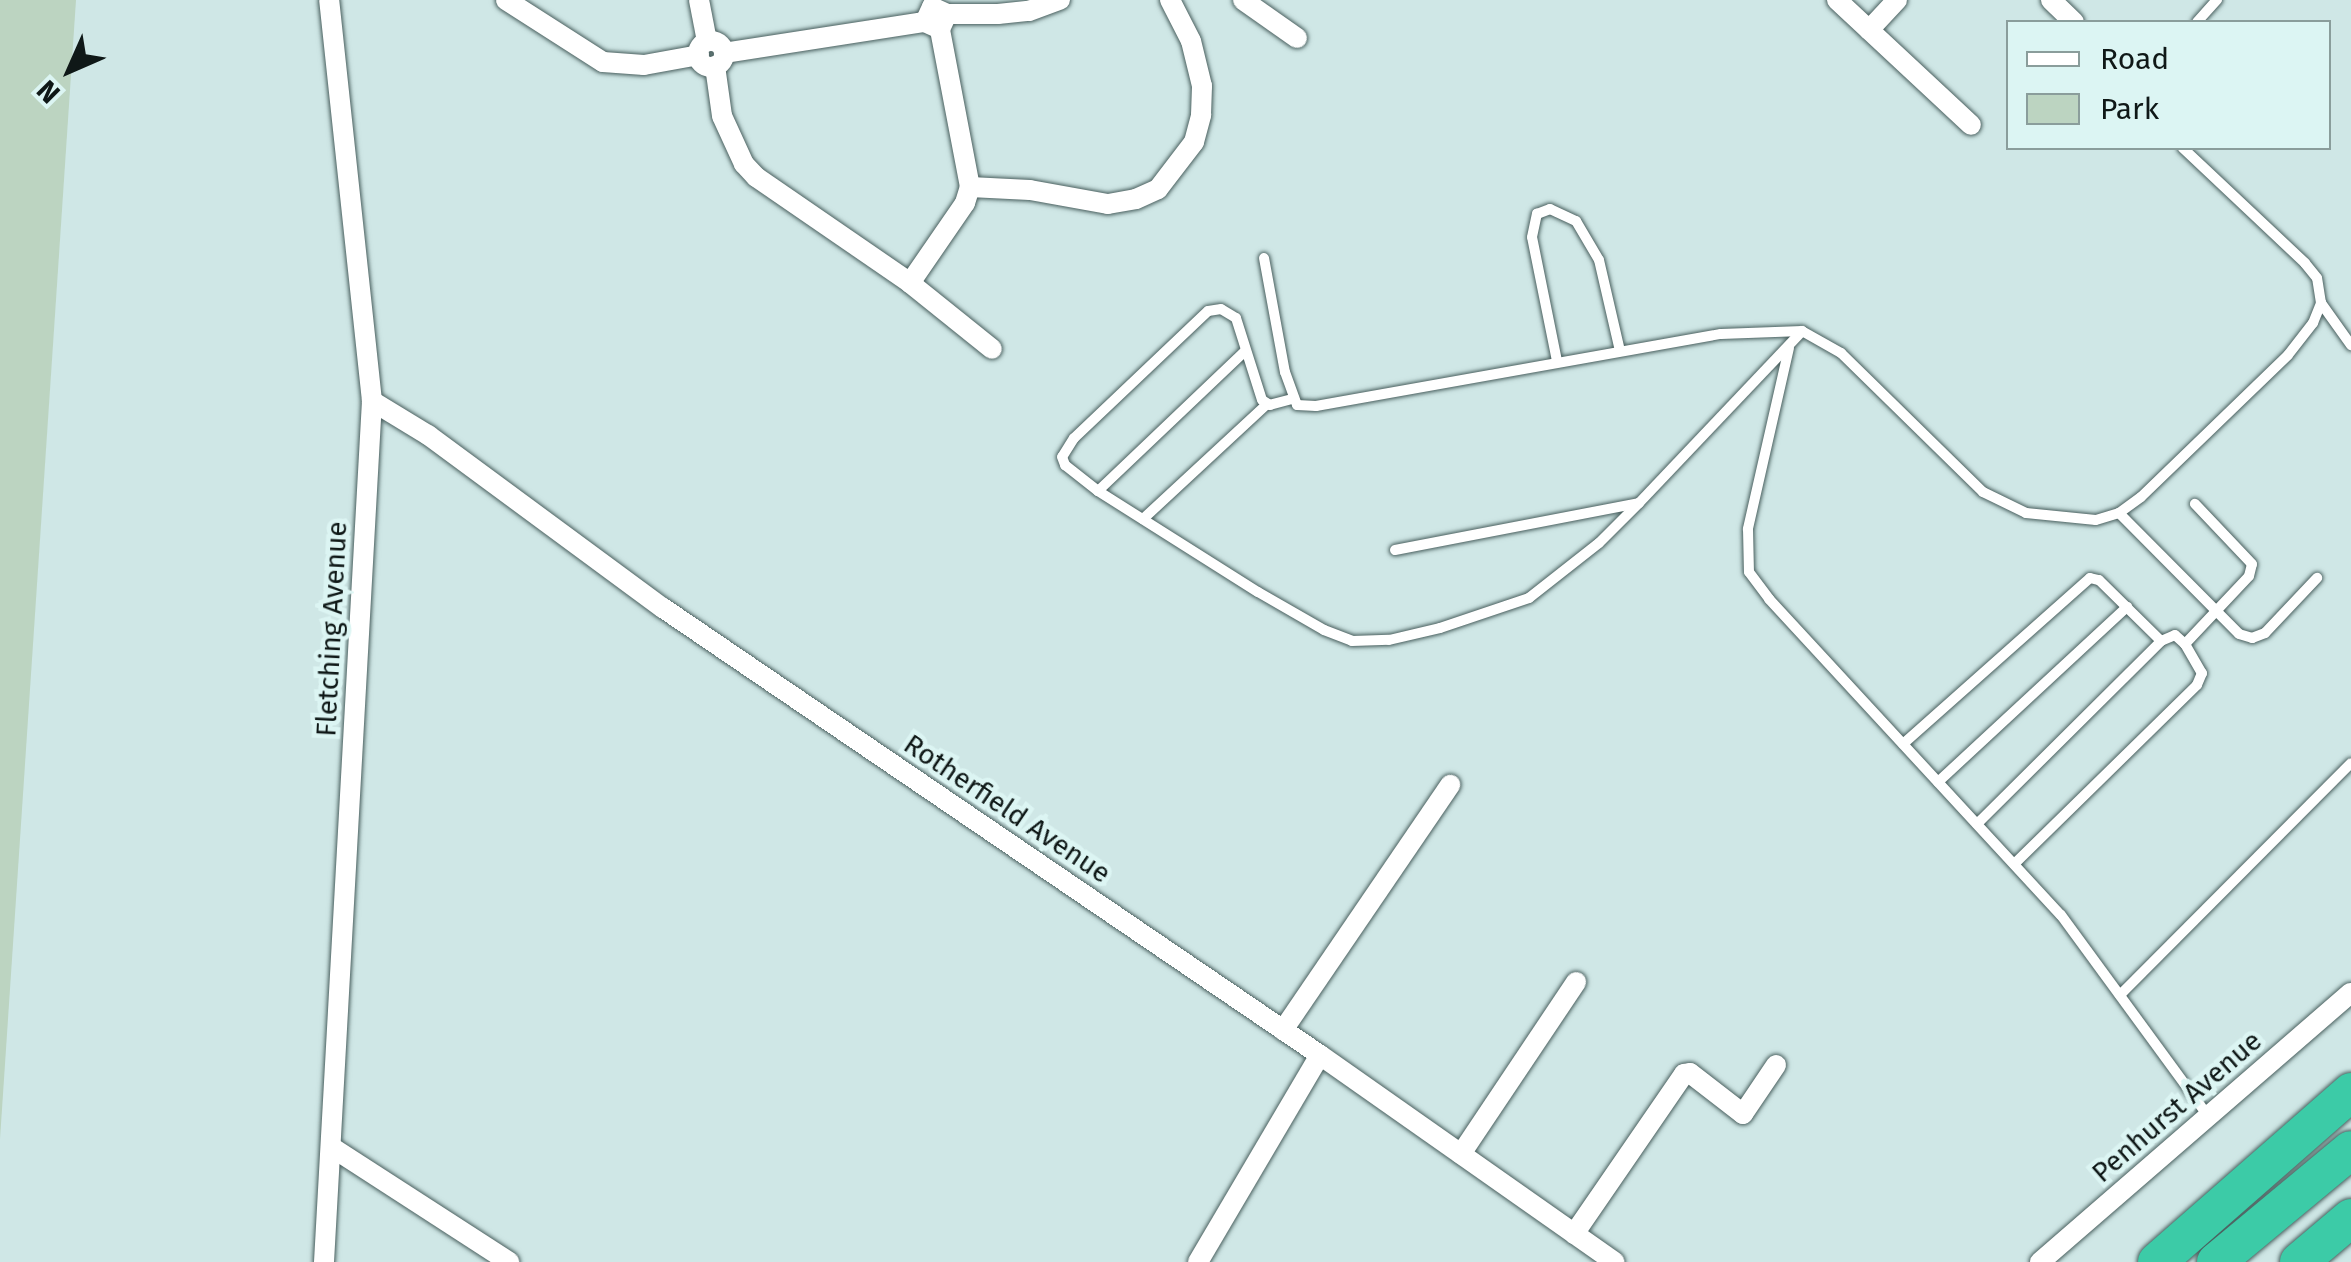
<!DOCTYPE html>
<html>
<head>
<meta charset="utf-8">
<style>
  body { margin:0 }
  #map { position:relative; width:2351px; height:1262px; overflow:hidden; background:#cfe7e6; font-family:"Fira Sans",sans-serif }
  div>[style] { position:absolute }
  .green>* { inset:0; background:#bcd4c1 }
  .roads { filter:drop-shadow(0 0 2px #495f5e) drop-shadow(0 0 2px #495f5e) }
  .lane>* { height:10px; margin:-5px; padding:0 5px; transform-origin:5px; border-radius:5px; background:#fff }
  .street>* { height:20px; margin:-10px; padding:0 10px; transform-origin:10px; border-radius:10px; background:#fff }
  .street>.ring { margin:-10px; padding:0; box-sizing:content-box; background:none; border:20px solid #fff; border-radius:50% }
  .highway>* { height:38px; margin:-19px; padding:0 19px; transform-origin:19px; border-radius:19px; background:#3ccba7 }
  span { translate:-50% -50%; white-space:nowrap; text-align:center; line-height:1.15; -webkit-text-stroke:9px #dcf5f3; paint-order:stroke }
  .street-label { font-size:28px; color:#0f1817 }
  .legend { position:absolute; left:2006px; top:20px; width:325px; height:130px; box-sizing:border-box; background:#dcf5f3; border:2px solid #8a9d9b; margin:0; padding:12px 18px; list-style:none; font-size:30px; color:#0f1817 }
  .legend li { display:flex; align-items:center; gap:20px; height:50px }
  .legend b { width:50px; border:2px solid #8a9d9b }
  .north { position:absolute; left:20px; top:20px; width:100px; height:100px; -webkit-text-stroke:8px #dcf5f3; paint-order:stroke; rotate:225deg; font-size:28px; font-weight:700; line-height:40px; text-align:center; color:#0f1817 }
  .north::after { content:''; display:block; margin:auto; width:35px; height:45px; background:#0f1817; clip-path:polygon(50% 0,100% 100%,50% 72%,0 100%) }
</style>
</head>
<body>
<div id="map">
  <div class="green">
    <i style="clip-path:polygon(0 0,76px 0,0 1139px)"></i>
  </div>
  <div class="roads">
    <div class="lane">
      <i style="left:2197px;top:22px;width:30px;rotate:-48deg"></i>
      <i style="left:1264px;top:258px;width:116px;rotate:79.6deg"></i>
      <i style="left:1285px;top:372px;width:35px;rotate:70deg"></i>
      <i style="left:1297px;top:405px;width:19px;rotate:3deg"></i>
      <i style="left:1316px;top:406px;width:411px;rotate:-10.1deg"></i>
      <i style="left:1721px;top:334px;width:81px;rotate:-2.1deg"></i>
      <i style="left:1802px;top:331px;width:45px;rotate:29.4deg"></i>
      <i style="left:1841px;top:353px;width:199px;rotate:44.4deg"></i>
      <i style="left:1983px;top:492px;width:48px;rotate:26deg"></i>
      <i style="left:2026px;top:513px;width:70px;rotate:5.7deg"></i>
      <i style="left:2096px;top:520px;width:24px;rotate:-17deg"></i>
      <i style="left:2119px;top:513px;width:27px;rotate:-36deg"></i>
      <i style="left:2141px;top:497px;width:204px;rotate:-44deg"></i>
      <i style="left:2288px;top:355px;width:41px;rotate:-52deg"></i>
      <i style="left:2313px;top:323px;width:22px;rotate:-68deg"></i>
      <i style="left:2321px;top:303px;width:25px;rotate:-99deg"></i>
      <i style="left:2317px;top:278px;width:19px;rotate:-129deg"></i>
      <i style="left:2305px;top:263px;width:168px;rotate:-136.7deg"></i>
      <i style="left:2321px;top:303px;width:52px;rotate:54.5deg"></i>
      <i style="left:1789px;top:348px;width:186px;rotate:102.8deg"></i>
      <i style="left:1748px;top:529px;width:43px;rotate:88.7deg"></i>
      <i style="left:1749px;top:572px;width:34px;rotate:53deg"></i>
      <i style="left:1769px;top:599px;width:430px;rotate:47.3deg"></i>
      <i style="left:2061px;top:915px;width:249px;rotate:53.8deg"></i>
      <i style="left:1557px;top:361px;width:126px;rotate:-101.4deg"></i>
      <i style="left:1532px;top:237px;width:24px;rotate:-78deg"></i>
      <i style="left:1537px;top:214px;width:14px;rotate:-21deg"></i>
      <i style="left:1550px;top:209px;width:29px;rotate:25deg"></i>
      <i style="left:1576px;top:221px;width:45px;rotate:59.5deg"></i>
      <i style="left:1599px;top:260px;width:93px;rotate:77deg"></i>
      <i style="left:1292px;top:399px;width:23px;rotate:165deg"></i>
      <i style="left:1270px;top:405px;width:9px;rotate:-148deg"></i>
      <i style="left:1262px;top:400px;width:86px;rotate:-107.6deg"></i>
      <i style="left:1236px;top:318px;width:17px;rotate:-149deg"></i>
      <i style="left:1221px;top:309px;width:13px;rotate:171deg"></i>
      <i style="left:1208px;top:311px;width:185px;rotate:136.5deg"></i>
      <i style="left:1074px;top:438px;width:22px;rotate:122deg"></i>
      <i style="left:1062px;top:457px;width:9px;rotate:69deg"></i>
      <i style="left:1065px;top:465px;width:42px;rotate:38.2deg"></i>
      <i style="left:1098px;top:491px;width:189px;rotate:32.3deg"></i>
      <i style="left:1258px;top:592px;width:76px;rotate:29.9deg"></i>
      <i style="left:1324px;top:630px;width:30px;rotate:21deg"></i>
      <i style="left:1352px;top:641px;width:37px;rotate:-2deg"></i>
      <i style="left:1389px;top:640px;width:52px;rotate:-13.2deg"></i>
      <i style="left:1440px;top:628px;width:94px;rotate:-18.6deg"></i>
      <i style="left:1529px;top:598px;width:89px;rotate:-38.2deg"></i>
      <i style="left:1599px;top:543px;width:57px;rotate:-45deg"></i>
      <i style="left:1098px;top:491px;width:203px;rotate:-43.6deg"></i>
      <i style="left:2119px;top:513px;width:170px;rotate:45.2deg"></i>
      <i style="left:2239px;top:634px;width:14px;rotate:17deg"></i>
      <i style="left:2252px;top:638px;width:14px;rotate:-21deg"></i>
      <i style="left:2265px;top:633px;width:76px;rotate:-46.6deg"></i>
      <i style="left:1143px;top:519px;width:169px;rotate:-42.8deg"></i>
      <i style="left:1395px;top:550px;width:248px;rotate:-10.9deg"></i>
      <i style="left:1639px;top:503px;width:237px;rotate:-46.5deg"></i>
      <i style="left:2185px;top:644px;width:93px;rotate:-46.7deg"></i>
      <i style="left:2249px;top:576px;width:12px;rotate:-76deg"></i>
      <i style="left:2252px;top:564px;width:83px;rotate:-133.5deg"></i>
      <i style="left:1903px;top:744px;width:250px;rotate:-41.6deg"></i>
      <i style="left:2090px;top:578px;width:9px;rotate:13deg"></i>
      <i style="left:2099px;top:580px;width:87px;rotate:44.5deg"></i>
      <i style="left:1938px;top:782px;width:258px;rotate:-42.8deg"></i>
      <i style="left:1977px;top:824px;width:260px;rotate:-44.8deg"></i>
      <i style="left:2161px;top:641px;width:15px;rotate:-23deg"></i>
      <i style="left:2175px;top:635px;width:13px;rotate:42deg"></i>
      <i style="left:2185px;top:644px;width:34px;rotate:60deg"></i>
      <i style="left:2202px;top:673px;width:13px;rotate:113deg"></i>
      <i style="left:2197px;top:685px;width:256px;rotate:135.6deg"></i>
      <i style="left:2120px;top:995px;width:327px;rotate:-45.1deg"></i>
    </div>
    <div class="street">
      <i style="left:506px;top:0;width:115px;rotate:32.6deg"></i>
      <i style="left:603px;top:62px;width:41px;rotate:4.2deg"></i>
      <i style="left:644px;top:65px;width:56px;rotate:-10.3deg"></i>
      <i style="left:699px;top:0;width:42px;rotate:79deg"></i>
      <i style="left:1243px;top:0;width:66px;rotate:35.1deg"></i>
      <i style="left:1837px;top:0;width:183px;rotate:43deg"></i>
      <i style="left:2051px;top:0;width:32px;rotate:44deg"></i>
      <i style="left:947px;top:14px;width:17px;rotate:115deg"></i>
      <i style="left:940px;top:29px;width:17px;rotate:-155deg"></i>
      <i style="left:925px;top:22px;width:17px;rotate:-65deg"></i>
      <i style="left:932px;top:7px;width:17px;rotate:25deg"></i>
      <i style="left:947px;top:14px;width:51px"></i>
      <i style="left:998px;top:14px;width:31px;rotate:-6deg"></i>
      <i style="left:1029px;top:11px;width:33px;rotate:-20deg"></i>
      <i style="left:1869px;top:30px;width:41px;rotate:-47deg"></i>
      <i class="ring" style="left:698px;top:41px;width:6px;height:6px"></i>
      <i style="left:724px;top:53px;width:203px;rotate:-8.8deg"></i>
      <i style="left:715px;top:66px;width:50px;rotate:82deg"></i>
      <i style="left:722px;top:116px;width:53px;rotate:65.4deg"></i>
      <i style="left:744px;top:164px;width:18px;rotate:47deg"></i>
      <i style="left:756px;top:177px;width:187px;rotate:34.5deg"></i>
      <i style="left:910px;top:283px;width:105px;rotate:38.8deg"></i>
      <i style="left:970px;top:187px;width:60px;rotate:2.9deg"></i>
      <i style="left:1030px;top:190px;width:79px;rotate:10.2deg"></i>
      <i style="left:1108px;top:204px;width:28px;rotate:-10deg"></i>
      <i style="left:1136px;top:199px;width:24px;rotate:-24deg"></i>
      <i style="left:1158px;top:189px;width:59px;rotate:-52.5deg"></i>
      <i style="left:1194px;top:142px;width:28px;rotate:-75deg"></i>
      <i style="left:1201px;top:115px;width:29px;rotate:-88deg"></i>
      <i style="left:1202px;top:86px;width:46px;rotate:-103.7deg"></i>
      <i style="left:1191px;top:41px;width:46px;rotate:-117.1deg"></i>
      <i style="left:910px;top:283px;width:97px;rotate:-55.5deg"></i>
      <i style="left:965px;top:203px;width:17px;rotate:-73deg"></i>
      <i style="left:970px;top:187px;width:161px;rotate:-100.8deg"></i>
      <i style="left:372px;top:401px;width:66px;rotate:31.3deg"></i>
      <i style="left:428px;top:435px;width:292px;rotate:36.4deg"></i>
      <i style="left:663px;top:608px;width:795px;rotate:34.23deg"></i>
      <i style="left:1320px;top:1055px;width:360px;rotate:35.1deg"></i>
      <i style="left:1283px;top:1030px;width:297px;rotate:-55.7deg"></i>
      <i style="left:333px;top:1148px;width:210px;rotate:32.9deg"></i>
      <i style="left:1461px;top:1154px;width:207px;rotate:-56.2deg"></i>
      <i style="left:1574px;top:1234px;width:194px;rotate:-55.5deg"></i>
      <i style="left:1684px;top:1074px;width:6px;rotate:-9deg"></i>
      <i style="left:1690px;top:1073px;width:67px;rotate:37.7deg"></i>
      <i style="left:1743px;top:1114px;width:59px;rotate:-56deg"></i>
      <i style="left:324px;top:1262px;width:862px;rotate:-86.81deg"></i>
      <i style="left:372px;top:401px;width:403px;rotate:-96.1deg"></i>
      <i style="left:1198px;top:1262px;width:240px;rotate:-59.5deg"></i>
      <i style="left:2040px;top:1262px;width:411px;rotate:-40.9deg"></i>
    </div>
    <div class="highway">
      <i style="left:2157px;top:1262px;width:258px;rotate:-41.2deg"></i>
      <i style="left:2216px;top:1262px;width:175px;rotate:-39.7deg"></i>
      <i style="left:2299px;top:1262px;width:68px;rotate:-40.2deg"></i>
    </div>
  </div>
  <div class="street-label">
    <span style="left:332px;top:629px;rotate:-87deg">Fletching Avenue</span>
    <span style="left:1007px;top:809px;rotate:34deg">Rotherfield Avenue</span>
    <span style="left:2177px;top:1107px;rotate:-41deg">Penhurst Avenue</span>
  </div>
  <ul class="legend">
  <li><b style="height:12px;background:#fff"></b>Road</li>
  <li><b style="height:28px;background:#bcd4c1"></b>Park</li>
  </ul>
  <div class="north">N</div>
</div>
</body>
</html>
